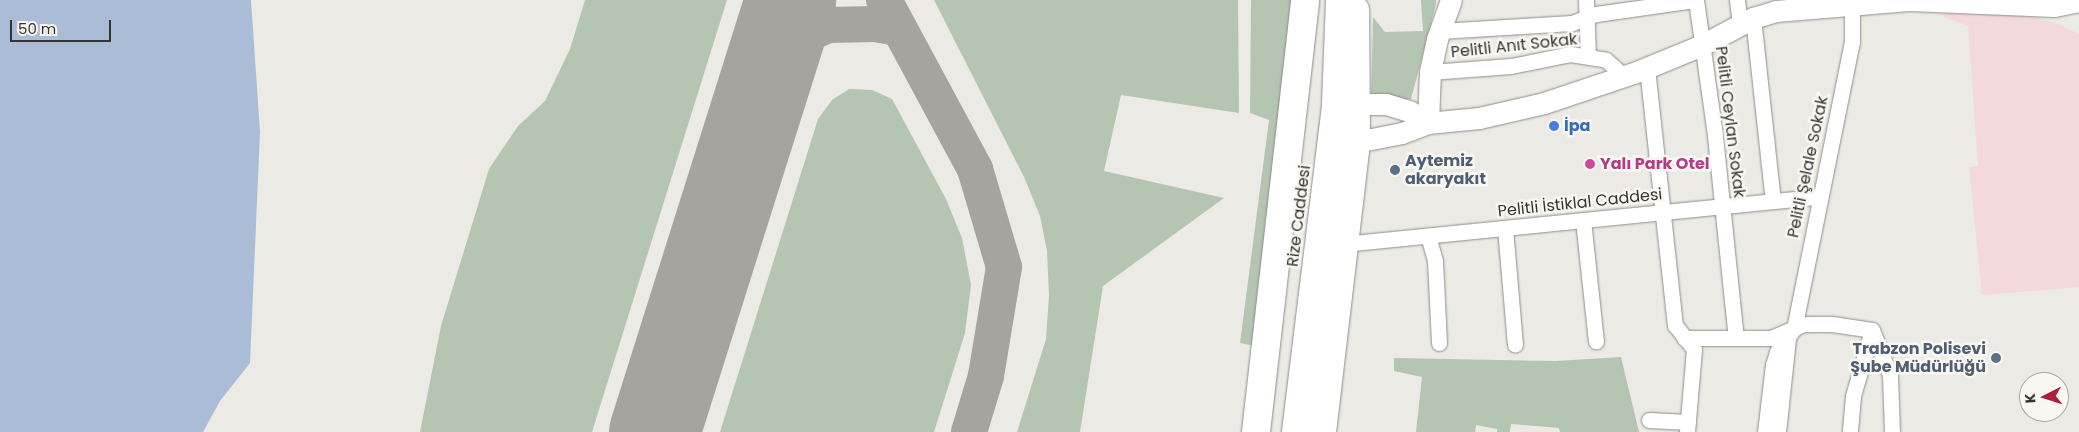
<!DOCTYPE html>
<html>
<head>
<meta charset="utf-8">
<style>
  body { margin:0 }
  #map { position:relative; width:2079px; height:432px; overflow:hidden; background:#eceae4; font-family:Poppins,sans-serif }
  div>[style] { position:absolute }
  .education>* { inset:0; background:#f3d9dc }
  .green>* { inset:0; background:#b4c5b2 }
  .water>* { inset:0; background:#abbcd7 }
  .taxiway>* { height:36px; margin:-18px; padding:0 18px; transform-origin:18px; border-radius:18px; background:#a5a49f }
  .runway>* { height:91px; margin:-45.5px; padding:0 45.5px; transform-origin:45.5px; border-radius:45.5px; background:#a5a49f }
  .roads { filter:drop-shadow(0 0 1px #8f8d88) drop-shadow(0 0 1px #8f8d88) }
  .street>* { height:15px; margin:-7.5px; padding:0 7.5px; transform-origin:7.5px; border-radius:7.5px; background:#fff }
  .secondary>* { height:21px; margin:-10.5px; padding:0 10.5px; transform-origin:10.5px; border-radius:10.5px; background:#fff }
  .highway>* { height:28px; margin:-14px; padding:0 14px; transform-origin:14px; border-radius:14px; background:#fff }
  .dots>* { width:14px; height:14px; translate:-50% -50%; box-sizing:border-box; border:2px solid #f9f7f2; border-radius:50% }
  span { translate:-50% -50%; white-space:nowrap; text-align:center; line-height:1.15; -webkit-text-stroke:5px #f9f7f2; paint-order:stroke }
  .street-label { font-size:16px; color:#343431 }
  .shop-label { font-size:16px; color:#366cbe; font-weight:700 }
  .left { translate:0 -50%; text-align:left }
  .service-label { font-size:16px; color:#4e5e75; font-weight:700 }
  .right { translate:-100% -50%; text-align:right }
  .hotel-label { font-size:16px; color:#b23c85; font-weight:700 }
  .north { position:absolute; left:2019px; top:372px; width:50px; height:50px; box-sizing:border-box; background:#f9f7f2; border:1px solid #aaa9a5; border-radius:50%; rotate:265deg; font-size:14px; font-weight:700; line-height:20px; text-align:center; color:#343431 }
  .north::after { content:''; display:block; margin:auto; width:18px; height:22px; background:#b01c3d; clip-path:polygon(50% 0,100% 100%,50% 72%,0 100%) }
  .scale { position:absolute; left:10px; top:20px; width:101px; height:22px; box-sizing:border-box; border:2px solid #343431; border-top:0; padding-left:6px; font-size:15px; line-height:18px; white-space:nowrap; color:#343431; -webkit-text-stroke:4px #f9f7f2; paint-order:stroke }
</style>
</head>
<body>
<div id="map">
  <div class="education">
    <i style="clip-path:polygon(1964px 11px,2027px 16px,2056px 23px,2079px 34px,2079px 287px,1982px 295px,1969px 167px,1978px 166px,1968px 26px,1939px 15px)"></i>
  </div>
  <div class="green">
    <i style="clip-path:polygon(585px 0,727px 0,592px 432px,420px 432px,441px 326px,489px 169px,518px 126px,545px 101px,570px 49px)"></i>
    <i style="clip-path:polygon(934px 0,1238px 0,1239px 113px,1121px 95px,1104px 171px,1224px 198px,1103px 286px,1080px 432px,1017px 432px,1046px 339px,1049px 295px,1047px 251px,1040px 216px,1024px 177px)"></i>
    <i style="clip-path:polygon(1251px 0,1294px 0,1260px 347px,1240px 343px,1269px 120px,1250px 113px)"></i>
    <i style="clip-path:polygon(1421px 0,1436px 0,1436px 4px,1411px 99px,1371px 100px,1373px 17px,1385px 32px,1423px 31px)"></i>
    <i style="clip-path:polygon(849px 89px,872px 90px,892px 99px,946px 199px,962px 238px,971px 285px,965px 333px,934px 432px,720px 432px,818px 119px,832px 100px)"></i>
    <i style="clip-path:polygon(1621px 357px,1639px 432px,1560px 432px,1559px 428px,1511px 424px,1510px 432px,1497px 432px,1497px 429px,1476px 425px,1475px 432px,1416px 432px,1422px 377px,1394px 371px,1394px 358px,1556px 361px)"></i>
  </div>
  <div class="water">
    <i style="clip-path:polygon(0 0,251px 0,260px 132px,250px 363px,220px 401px,203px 432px,0 432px)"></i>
  </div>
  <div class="taxiway">
    <i style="left:884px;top:0;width:192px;rotate:61.7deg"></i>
    <i style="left:975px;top:169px;width:102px;rotate:73.5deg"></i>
    <i style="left:1004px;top:267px;width:110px;rotate:99.4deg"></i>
    <i style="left:986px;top:376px;width:59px;rotate:106.9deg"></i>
    <i style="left:770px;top:62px;width:28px;rotate:-45deg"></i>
    <i style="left:790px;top:42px;width:42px;rotate:-24.1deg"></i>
    <i style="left:828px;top:25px;width:47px;rotate:-1.2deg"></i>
    <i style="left:875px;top:24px;width:23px;rotate:10deg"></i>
  </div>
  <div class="runway">
    <i style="left:654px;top:432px;width:453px;rotate:-72.5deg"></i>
  </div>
  <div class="roads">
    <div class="street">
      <i style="left:1586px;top:0;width:56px;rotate:88deg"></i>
      <i style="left:1696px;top:0;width:137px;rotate:82deg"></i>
      <i style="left:1715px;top:136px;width:203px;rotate:84.1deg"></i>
      <i style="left:1737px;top:0;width:24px;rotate:83deg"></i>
      <i style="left:1753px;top:18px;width:184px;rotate:83.8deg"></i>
      <i style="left:1440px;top:31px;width:132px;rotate:-3.5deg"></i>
      <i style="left:1572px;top:23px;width:26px;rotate:-21deg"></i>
      <i style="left:1596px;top:14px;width:101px;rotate:-8deg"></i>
      <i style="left:1647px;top:68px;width:259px;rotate:83.8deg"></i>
      <i style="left:1675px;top:325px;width:31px;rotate:52deg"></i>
      <i style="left:1694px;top:349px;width:83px;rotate:94.8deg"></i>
      <i style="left:1430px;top:72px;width:81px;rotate:-4.2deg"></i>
      <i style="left:1511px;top:66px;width:60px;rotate:-11.5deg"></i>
      <i style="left:1570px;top:54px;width:36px;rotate:9deg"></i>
      <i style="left:1606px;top:60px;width:24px;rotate:42deg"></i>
      <i style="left:1583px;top:220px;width:122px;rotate:83.9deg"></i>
      <i style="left:1505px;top:228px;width:117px;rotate:85.1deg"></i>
      <i style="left:1428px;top:236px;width:26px;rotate:74deg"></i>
      <i style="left:1435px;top:261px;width:82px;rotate:87.2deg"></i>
      <i style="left:1343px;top:244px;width:479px;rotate:-5.7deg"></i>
      <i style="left:1872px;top:330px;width:48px;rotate:68.2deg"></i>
      <i style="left:1890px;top:375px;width:57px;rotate:88deg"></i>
      <i style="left:1684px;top:338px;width:87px"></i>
      <i style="left:1771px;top:338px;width:36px;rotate:-23deg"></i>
      <i style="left:1804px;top:324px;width:28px"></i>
      <i style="left:1832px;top:324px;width:40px;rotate:8.5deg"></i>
      <i style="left:1872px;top:330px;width:69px;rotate:106.1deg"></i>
      <i style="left:1853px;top:396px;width:36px;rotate:95deg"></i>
      <i style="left:1649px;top:420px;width:39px;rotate:3deg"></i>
      <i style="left:1765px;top:432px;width:67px;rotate:-83.2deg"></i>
      <i style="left:1773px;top:365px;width:14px;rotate:-73deg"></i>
      <i style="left:1777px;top:352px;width:29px;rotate:-54deg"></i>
      <i style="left:1794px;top:329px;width:293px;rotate:-78.6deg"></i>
      <i style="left:1852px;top:42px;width:42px;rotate:-90deg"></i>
      <i style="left:1778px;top:432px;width:94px;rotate:-83.9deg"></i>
    </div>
    <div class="secondary">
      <i style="left:1357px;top:104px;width:29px"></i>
      <i style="left:1386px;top:104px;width:24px;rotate:17deg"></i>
      <i style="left:1409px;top:111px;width:22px;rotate:32deg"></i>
      <i style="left:1428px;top:123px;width:51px;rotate:-87.8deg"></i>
      <i style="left:1430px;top:72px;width:34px;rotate:-78deg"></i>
      <i style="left:1437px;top:39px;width:41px;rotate:-70.3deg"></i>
      <i style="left:1356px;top:142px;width:47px;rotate:-11.1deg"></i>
      <i style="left:1402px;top:133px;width:28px;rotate:-21deg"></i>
      <i style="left:1428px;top:123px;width:51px;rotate:-5.6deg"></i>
      <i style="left:1479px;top:118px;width:67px;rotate:-13deg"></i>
      <i style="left:1544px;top:103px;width:100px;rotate:-18.6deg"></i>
      <i style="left:1639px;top:71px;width:68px;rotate:-22.4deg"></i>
      <i style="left:1702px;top:45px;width:58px;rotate:-27.9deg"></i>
      <i style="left:1753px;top:18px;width:24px;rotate:-17deg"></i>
      <i style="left:1776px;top:11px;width:133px;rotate:-4.7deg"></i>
      <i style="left:1909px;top:0;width:145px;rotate:2.4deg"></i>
      <i style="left:2054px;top:6px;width:25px;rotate:-11deg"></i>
    </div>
    <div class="highway">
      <i style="left:1256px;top:432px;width:435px;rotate:-83.5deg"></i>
      <i style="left:1296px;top:432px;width:330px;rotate:-83deg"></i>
      <i style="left:1336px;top:104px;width:104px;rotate:-87.8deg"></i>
      <i style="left:1322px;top:432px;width:292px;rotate:-83.3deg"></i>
      <i style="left:1356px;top:142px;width:132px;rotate:-90.4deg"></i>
    </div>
  </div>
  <div class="dots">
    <i style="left:1554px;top:126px;background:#3f7fe0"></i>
    <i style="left:1590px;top:164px;background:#d1479c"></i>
    <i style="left:1395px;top:170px;background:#5c6f8a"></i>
    <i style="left:1996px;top:358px;background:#5c6f8a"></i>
  </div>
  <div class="street-label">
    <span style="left:1514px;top:46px;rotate:-6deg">Pelitli Anıt Sokak</span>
    <span style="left:1730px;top:122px;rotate:83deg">Pelitli Ceylan Sokak</span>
    <span style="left:1808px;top:167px;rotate:-78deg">Pelitli Şelale Sokak</span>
    <span style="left:1580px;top:203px;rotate:-6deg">Pelitli İstiklal Caddesi</span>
    <span style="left:1299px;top:216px;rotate:-83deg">Rize Caddesi</span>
  </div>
  <div class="shop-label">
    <span class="left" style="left:1564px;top:126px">İpa</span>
  </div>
  <div class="service-label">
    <span class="left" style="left:1405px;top:170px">Aytemiz<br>akaryakıt</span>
    <span class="right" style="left:1986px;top:358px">Trabzon Polisevi<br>Şube Müdürlüğü</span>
  </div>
  <div class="hotel-label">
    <span class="left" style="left:1600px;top:164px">Yalı Park Otel</span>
  </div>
  <div class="north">K</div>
  <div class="scale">50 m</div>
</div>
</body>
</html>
